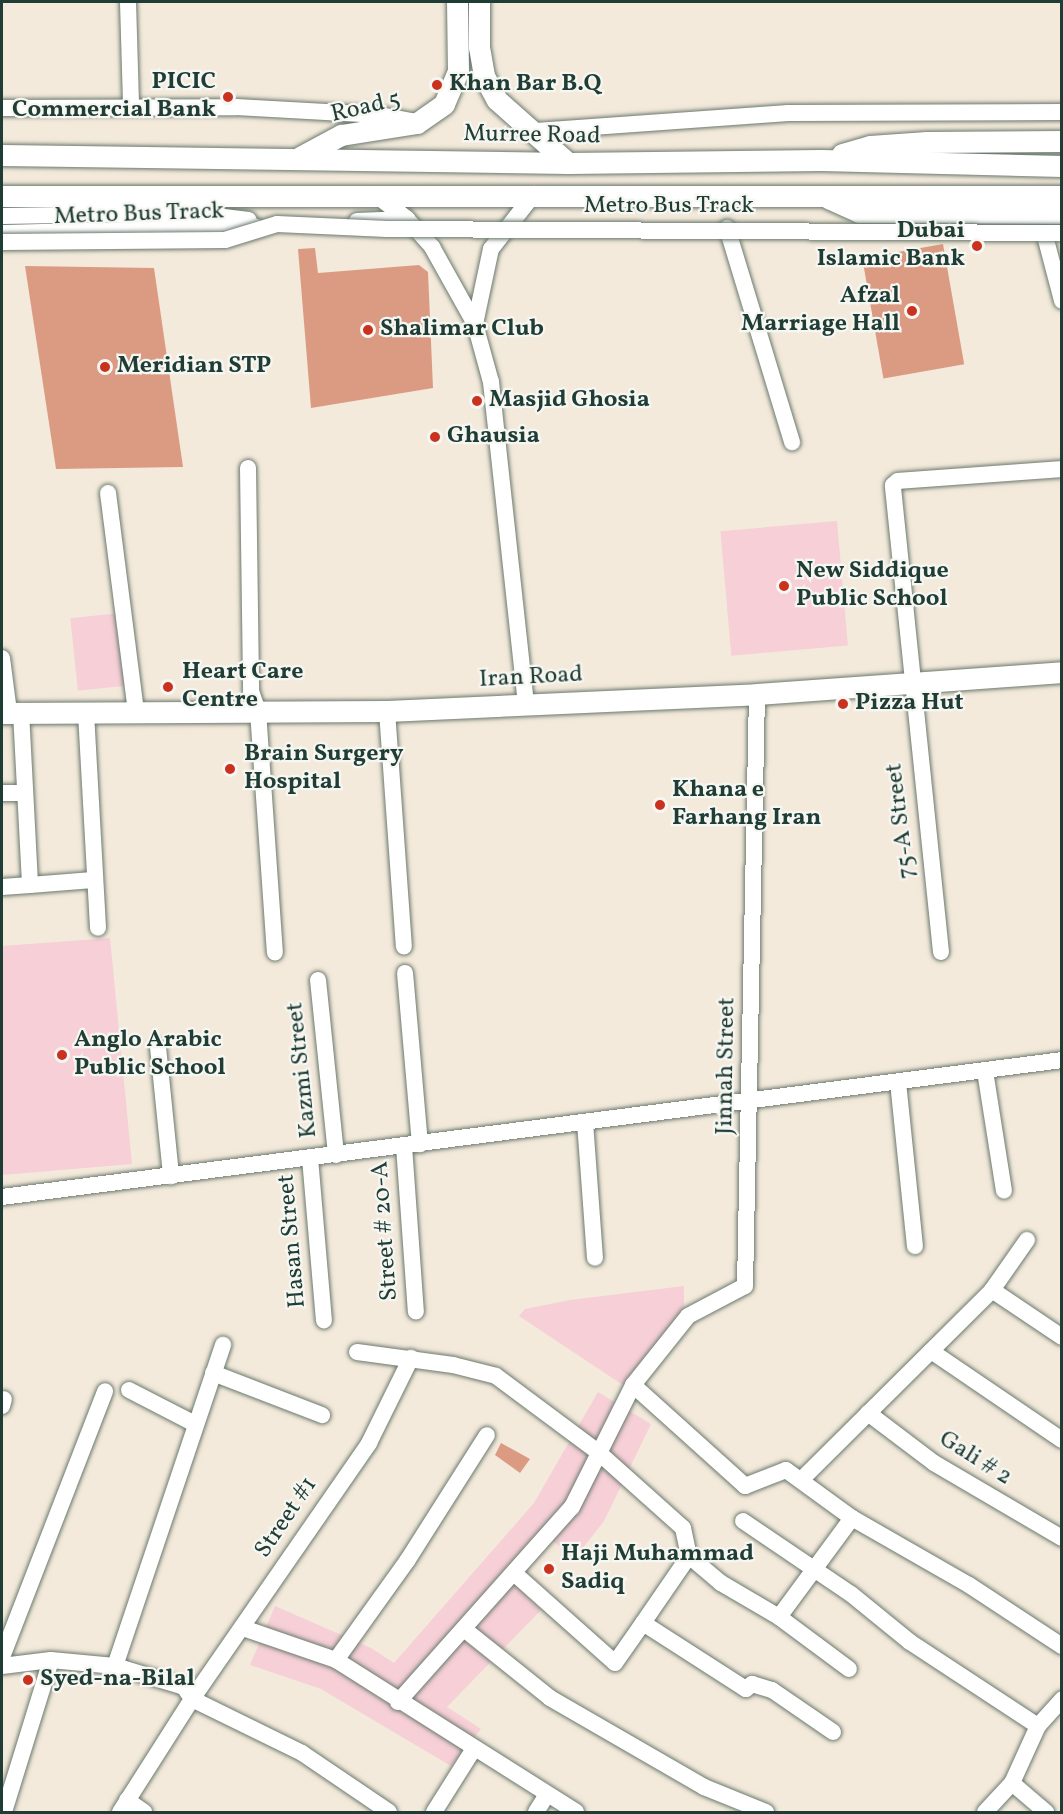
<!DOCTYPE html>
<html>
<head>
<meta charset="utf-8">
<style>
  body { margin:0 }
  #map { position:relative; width:1063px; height:1814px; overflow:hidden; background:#f4eadb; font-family:Vollkorn,serif }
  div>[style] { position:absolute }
  .built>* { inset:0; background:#f6cfd7; transform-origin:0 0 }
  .building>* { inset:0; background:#db9b83; transform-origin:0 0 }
  .roads { filter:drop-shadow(0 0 2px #6a7a6e) drop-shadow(0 0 2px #6a7a6e) }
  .minor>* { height:16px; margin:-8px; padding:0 8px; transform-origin:8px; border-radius:8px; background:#fff }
  .major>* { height:21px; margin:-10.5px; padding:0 10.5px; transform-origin:10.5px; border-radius:10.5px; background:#fff }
  .bridges { filter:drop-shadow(0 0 2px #6a7a6e) drop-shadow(0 0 2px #6a7a6e) }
  .minor-bridge>* { height:16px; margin:-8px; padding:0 8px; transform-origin:8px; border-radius:8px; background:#fff }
  .dots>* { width:16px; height:16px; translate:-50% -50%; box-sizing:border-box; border:3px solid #f6f6f2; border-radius:50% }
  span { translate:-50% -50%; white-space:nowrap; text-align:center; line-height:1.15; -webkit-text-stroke:4.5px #f6f6f2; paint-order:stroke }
  .poi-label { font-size:24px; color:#1f3d34; font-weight:700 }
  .right { translate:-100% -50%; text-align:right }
  .left { translate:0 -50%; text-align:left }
  .street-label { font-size:24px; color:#1f3d34 }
  .frame { position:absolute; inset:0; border:3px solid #1f3d34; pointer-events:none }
</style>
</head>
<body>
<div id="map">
  <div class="built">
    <i style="left:837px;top:521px;width:125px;height:117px;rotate:85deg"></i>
    <i style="left:120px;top:613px;width:73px;height:50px;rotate:84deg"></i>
    <i style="clip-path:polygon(110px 938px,132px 1164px,2px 1175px,2px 946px)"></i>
    <i style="clip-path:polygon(684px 1286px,684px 1311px,623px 1385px,519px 1316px,525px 1309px,570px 1300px)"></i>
    <i style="clip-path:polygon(598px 1392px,651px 1424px,604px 1521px,575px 1558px,541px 1532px,504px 1575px,541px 1610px,447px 1707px,481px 1729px,451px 1766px,321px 1689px,250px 1665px,275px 1606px,371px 1648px,394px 1663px,534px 1503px)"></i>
  </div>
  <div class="building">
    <i style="left:943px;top:244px;width:122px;height:82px;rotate:80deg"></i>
    <i style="clip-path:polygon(315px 248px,318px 273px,419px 265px,428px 272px,433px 388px,311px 408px,298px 249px)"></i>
    <i style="clip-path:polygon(25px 266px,154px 268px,183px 467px,56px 469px)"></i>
    <i style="clip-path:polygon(501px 1443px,530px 1459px,520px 1473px,495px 1455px)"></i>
  </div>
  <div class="roads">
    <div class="minor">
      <i style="left:128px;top:2px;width:103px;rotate:88.3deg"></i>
      <i style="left:2px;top:108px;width:234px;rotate:-0.2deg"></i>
      <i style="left:236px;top:107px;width:144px;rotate:3.2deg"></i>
      <i style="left:380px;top:115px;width:32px;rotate:11deg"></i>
      <i style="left:536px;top:131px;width:253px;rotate:-4.1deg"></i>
      <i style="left:788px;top:113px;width:274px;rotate:-0.2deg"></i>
      <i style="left:377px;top:196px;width:38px;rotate:37deg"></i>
      <i style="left:407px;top:219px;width:38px;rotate:48deg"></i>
      <i style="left:432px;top:247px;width:88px;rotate:60.8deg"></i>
      <i style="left:475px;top:324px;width:77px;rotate:-78deg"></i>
      <i style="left:491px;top:249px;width:70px;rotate:-52deg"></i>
      <i style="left:2px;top:216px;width:189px;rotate:-0.9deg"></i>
      <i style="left:191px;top:213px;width:58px;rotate:6.9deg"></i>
      <i style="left:357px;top:221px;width:50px;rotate:-2.3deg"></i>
      <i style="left:727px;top:228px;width:224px;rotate:73.1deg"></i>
      <i style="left:2px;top:233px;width:254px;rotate:-1.4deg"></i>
      <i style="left:1045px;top:236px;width:67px;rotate:75.3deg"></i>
      <i style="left:475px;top:324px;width:60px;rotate:74.6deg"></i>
      <i style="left:491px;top:382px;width:323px;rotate:83.8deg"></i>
      <i style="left:248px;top:468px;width:223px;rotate:89.2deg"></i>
      <i style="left:251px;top:691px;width:21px;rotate:71deg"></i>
      <i style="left:258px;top:711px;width:242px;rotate:86deg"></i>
      <i style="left:108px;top:493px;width:222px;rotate:82.7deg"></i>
      <i style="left:2px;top:658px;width:54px;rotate:82.6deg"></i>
      <i style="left:387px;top:711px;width:236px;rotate:85.9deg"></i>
      <i style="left:21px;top:712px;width:173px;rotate:87deg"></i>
      <i style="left:30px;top:885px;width:63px;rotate:-4.5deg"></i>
      <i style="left:86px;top:713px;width:215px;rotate:86.8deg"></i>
      <i style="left:2px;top:793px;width:23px"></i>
      <i style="left:2px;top:887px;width:28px;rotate:-4deg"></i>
      <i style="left:941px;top:952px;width:469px;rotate:-95.9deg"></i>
      <i style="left:893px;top:485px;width:6px;rotate:-39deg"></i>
      <i style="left:898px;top:481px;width:164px;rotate:-4.2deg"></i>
      <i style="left:405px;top:973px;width:172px;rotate:85deg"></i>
      <i style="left:318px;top:980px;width:176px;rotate:84.1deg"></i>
      <i style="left:158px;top:1047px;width:130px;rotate:84.2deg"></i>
      <i style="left:985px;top:1071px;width:121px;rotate:81deg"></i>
      <i style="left:898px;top:1082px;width:165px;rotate:84.1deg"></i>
      <i style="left:585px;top:1122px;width:136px;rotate:85.8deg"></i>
      <i style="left:404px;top:1146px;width:166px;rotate:85.9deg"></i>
      <i style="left:310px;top:1158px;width:163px;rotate:85.1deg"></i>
      <i style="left:2px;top:1197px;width:1069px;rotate:-7.36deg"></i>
      <i style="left:992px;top:1290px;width:84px;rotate:33.9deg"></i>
      <i style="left:931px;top:1351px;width:158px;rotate:34.2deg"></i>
      <i style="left:357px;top:1352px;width:97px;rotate:7.7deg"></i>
      <i style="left:453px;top:1365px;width:44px;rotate:14.3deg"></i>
      <i style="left:496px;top:1376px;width:127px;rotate:36.7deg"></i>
      <i style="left:598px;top:1452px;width:114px;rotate:41.8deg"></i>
      <i style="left:683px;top:1528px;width:29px;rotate:78deg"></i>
      <i style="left:689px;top:1556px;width:42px;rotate:40.2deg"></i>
      <i style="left:721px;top:1583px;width:67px;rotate:30.4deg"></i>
      <i style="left:779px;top:1617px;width:87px;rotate:36.6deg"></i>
      <i style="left:213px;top:1373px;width:117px;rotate:21.1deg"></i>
      <i style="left:633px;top:1385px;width:151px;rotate:42deg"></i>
      <i style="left:745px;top:1486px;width:44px;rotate:-21.3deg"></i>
      <i style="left:786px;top:1470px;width:82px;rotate:36deg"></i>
      <i style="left:852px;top:1518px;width:135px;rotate:29.8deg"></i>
      <i style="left:969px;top:1585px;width:111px;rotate:33.3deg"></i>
      <i style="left:129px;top:1390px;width:74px;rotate:27.3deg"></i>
      <i style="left:2px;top:1406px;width:7px;rotate:-74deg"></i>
      <i style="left:868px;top:1413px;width:83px;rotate:37.1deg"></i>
      <i style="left:934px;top:1463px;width:148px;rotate:30.4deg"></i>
      <i style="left:801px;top:1480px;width:269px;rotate:-44.8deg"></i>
      <i style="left:992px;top:1290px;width:61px;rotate:-55deg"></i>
      <i style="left:743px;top:1521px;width:130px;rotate:34.1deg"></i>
      <i style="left:851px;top:1594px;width:76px;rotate:39.1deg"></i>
      <i style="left:910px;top:1642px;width:153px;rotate:33.3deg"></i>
      <i style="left:689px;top:1556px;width:81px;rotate:124.5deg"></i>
      <i style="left:643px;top:1623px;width:122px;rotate:32.7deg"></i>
      <i style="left:746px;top:1689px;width:8px;rotate:-40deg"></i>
      <i style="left:752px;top:1684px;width:21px;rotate:17deg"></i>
      <i style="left:772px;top:1690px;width:74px;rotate:34.5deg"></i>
      <i style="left:514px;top:1573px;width:135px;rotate:41.7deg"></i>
      <i style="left:615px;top:1663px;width:49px;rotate:-55deg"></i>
      <i style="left:779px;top:1617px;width:123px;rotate:-53.6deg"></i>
      <i style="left:243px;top:1628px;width:98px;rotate:19deg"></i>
      <i style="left:336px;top:1660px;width:284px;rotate:32.3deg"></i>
      <i style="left:464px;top:1629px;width:110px;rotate:38.7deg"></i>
      <i style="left:550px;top:1698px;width:178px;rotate:30deg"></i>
      <i style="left:704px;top:1787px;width:67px;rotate:22deg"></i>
      <i style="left:2px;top:1657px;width:285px;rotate:-68.8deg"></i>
      <i style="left:336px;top:1660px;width:122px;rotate:-54.4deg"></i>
      <i style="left:407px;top:1561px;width:149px;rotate:-57.6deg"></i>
      <i style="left:2px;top:1666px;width:49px;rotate:-7deg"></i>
      <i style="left:51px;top:1660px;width:64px;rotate:5.4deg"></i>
      <i style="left:115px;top:1666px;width:72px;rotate:16.9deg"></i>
      <i style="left:184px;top:1687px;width:14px;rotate:56deg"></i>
      <i style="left:192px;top:1699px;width:123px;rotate:26.1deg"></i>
      <i style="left:302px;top:1753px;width:105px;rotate:34.1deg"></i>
      <i style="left:115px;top:1666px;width:339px;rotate:-71.4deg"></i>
      <i style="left:398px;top:1702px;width:261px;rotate:-48.3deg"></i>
      <i style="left:572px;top:1507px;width:136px;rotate:-63.4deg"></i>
      <i style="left:633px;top:1385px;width:88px;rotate:-51.4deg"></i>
      <i style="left:688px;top:1316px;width:64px;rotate:-27.8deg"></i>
      <i style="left:745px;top:1286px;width:592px;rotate:-88.84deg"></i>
      <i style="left:1012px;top:1783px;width:45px;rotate:40.5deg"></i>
      <i style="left:127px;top:1800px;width:21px;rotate:35deg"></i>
      <i style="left:4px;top:1812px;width:159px;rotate:-72.8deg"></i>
      <i style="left:120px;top:1812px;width:134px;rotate:-57.5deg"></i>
      <i style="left:192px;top:1699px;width:311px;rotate:-55.3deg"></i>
      <i style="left:369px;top:1443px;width:95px;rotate:-63.7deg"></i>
      <i style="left:434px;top:1812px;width:73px;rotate:-57.8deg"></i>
      <i style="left:536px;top:1812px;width:19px;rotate:-58deg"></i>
      <i style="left:985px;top:1812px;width:40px;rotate:-47deg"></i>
      <i style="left:1012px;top:1783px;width:63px;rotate:-65.5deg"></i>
      <i style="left:1038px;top:1726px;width:36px;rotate:-48deg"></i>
    </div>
    <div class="major">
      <i style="left:479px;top:2px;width:45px;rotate:90deg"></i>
      <i style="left:479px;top:47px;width:29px;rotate:80deg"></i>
      <i style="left:484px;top:76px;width:27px;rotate:62deg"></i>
      <i style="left:497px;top:100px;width:95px;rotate:41.6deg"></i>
      <i style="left:842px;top:154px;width:29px;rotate:-16deg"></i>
      <i style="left:870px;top:146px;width:57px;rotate:-4deg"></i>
      <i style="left:927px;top:142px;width:135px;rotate:-0.4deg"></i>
      <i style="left:2px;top:155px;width:566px;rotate:0.81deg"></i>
      <i style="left:568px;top:163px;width:253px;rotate:-0.7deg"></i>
      <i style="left:821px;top:160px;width:241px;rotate:1.4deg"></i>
      <i style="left:300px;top:157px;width:47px;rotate:-28.2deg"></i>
      <i style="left:341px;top:135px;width:77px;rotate:-9deg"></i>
      <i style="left:417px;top:123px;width:33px;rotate:-35deg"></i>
      <i style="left:444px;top:104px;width:36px;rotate:-67deg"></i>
      <i style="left:458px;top:71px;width:69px;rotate:-90.8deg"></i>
      <i style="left:2px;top:196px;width:1060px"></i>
      <i style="left:828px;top:198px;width:34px;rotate:24deg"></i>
      <i style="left:859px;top:212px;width:203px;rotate:0.3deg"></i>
      <i style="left:2px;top:713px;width:385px;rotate:-0.3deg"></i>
      <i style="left:387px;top:711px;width:370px;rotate:-2.6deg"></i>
      <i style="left:757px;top:694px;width:306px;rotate:-4.1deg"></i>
    </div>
  </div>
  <div class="bridges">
    <div class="minor-bridge">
      <i style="left:2px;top:242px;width:223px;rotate:-0.5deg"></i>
      <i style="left:225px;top:240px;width:54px;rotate:-17.1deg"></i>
      <i style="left:277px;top:224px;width:110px;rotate:2.6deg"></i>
      <i style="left:387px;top:229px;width:675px;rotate:0.34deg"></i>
    </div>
  </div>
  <div class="dots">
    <i style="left:437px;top:85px;background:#c8321e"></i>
    <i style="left:228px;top:97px;background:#c8321e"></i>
    <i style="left:977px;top:246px;background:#c8321e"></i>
    <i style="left:912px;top:311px;background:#c8321e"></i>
    <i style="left:368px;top:330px;background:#c8321e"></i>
    <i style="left:105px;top:367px;background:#c8321e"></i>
    <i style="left:477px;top:401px;background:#c8321e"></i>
    <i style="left:435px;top:437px;background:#c8321e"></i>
    <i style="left:784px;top:586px;background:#c8321e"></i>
    <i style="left:168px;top:687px;background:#c8321e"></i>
    <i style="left:843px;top:704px;background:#c8321e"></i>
    <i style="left:230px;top:769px;background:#c8321e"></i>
    <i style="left:660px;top:805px;background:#c8321e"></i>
    <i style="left:62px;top:1055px;background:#c8321e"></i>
    <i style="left:549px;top:1569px;background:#c8321e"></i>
    <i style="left:28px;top:1680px;background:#c8321e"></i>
  </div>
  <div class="poi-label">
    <span class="right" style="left:216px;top:97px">PICIC<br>Commercial Bank</span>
    <span class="left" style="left:449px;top:85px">Khan Bar B.Q</span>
    <span class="right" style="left:965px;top:246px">Dubai<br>Islamic Bank</span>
    <span class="right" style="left:900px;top:311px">Afzal<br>Marriage Hall</span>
    <span class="left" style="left:380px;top:330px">Shalimar Club</span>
    <span class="left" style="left:117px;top:367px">Meridian STP</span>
    <span class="left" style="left:489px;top:401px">Masjid Ghosia</span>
    <span class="left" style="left:447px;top:437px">Ghausia</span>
    <span class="left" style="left:796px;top:586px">New Siddique<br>Public School</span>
    <span class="left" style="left:182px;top:687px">Heart Care<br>Centre</span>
    <span class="left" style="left:855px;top:704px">Pizza Hut</span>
    <span class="left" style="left:244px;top:769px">Brain Surgery<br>Hospital</span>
    <span class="left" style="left:672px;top:805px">Khana e<br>Farhang Iran</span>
    <span class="left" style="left:74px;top:1055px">Anglo Arabic<br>Public School</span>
    <span class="left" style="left:561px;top:1569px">Haji Muhammad<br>Sadiq</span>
    <span class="left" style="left:40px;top:1680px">Syed-na-Bilal</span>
  </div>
  <div class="street-label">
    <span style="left:366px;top:108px;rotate:-13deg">Road 5</span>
    <span style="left:532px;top:136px;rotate:1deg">Murree Road</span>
    <span style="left:669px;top:207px">Metro Bus Track</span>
    <span style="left:139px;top:215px;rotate:-2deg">Metro Bus Track</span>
    <span style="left:531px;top:678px;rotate:-3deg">Iran Road</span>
    <span style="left:902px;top:821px;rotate:-97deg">75-A Street</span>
    <span style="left:727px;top:1066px;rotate:-89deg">Jinnah Street</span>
    <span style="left:303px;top:1070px;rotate:-96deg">Kazmi Street</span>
    <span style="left:386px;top:1231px;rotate:-94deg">Street # 20-A</span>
    <span style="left:293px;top:1241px;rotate:-95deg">Hasan Street</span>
    <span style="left:975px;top:1459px;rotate:32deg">Gali # 2</span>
    <span style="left:287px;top:1518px;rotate:-56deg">Street #1</span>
  </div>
  <div class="frame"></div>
</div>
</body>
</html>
